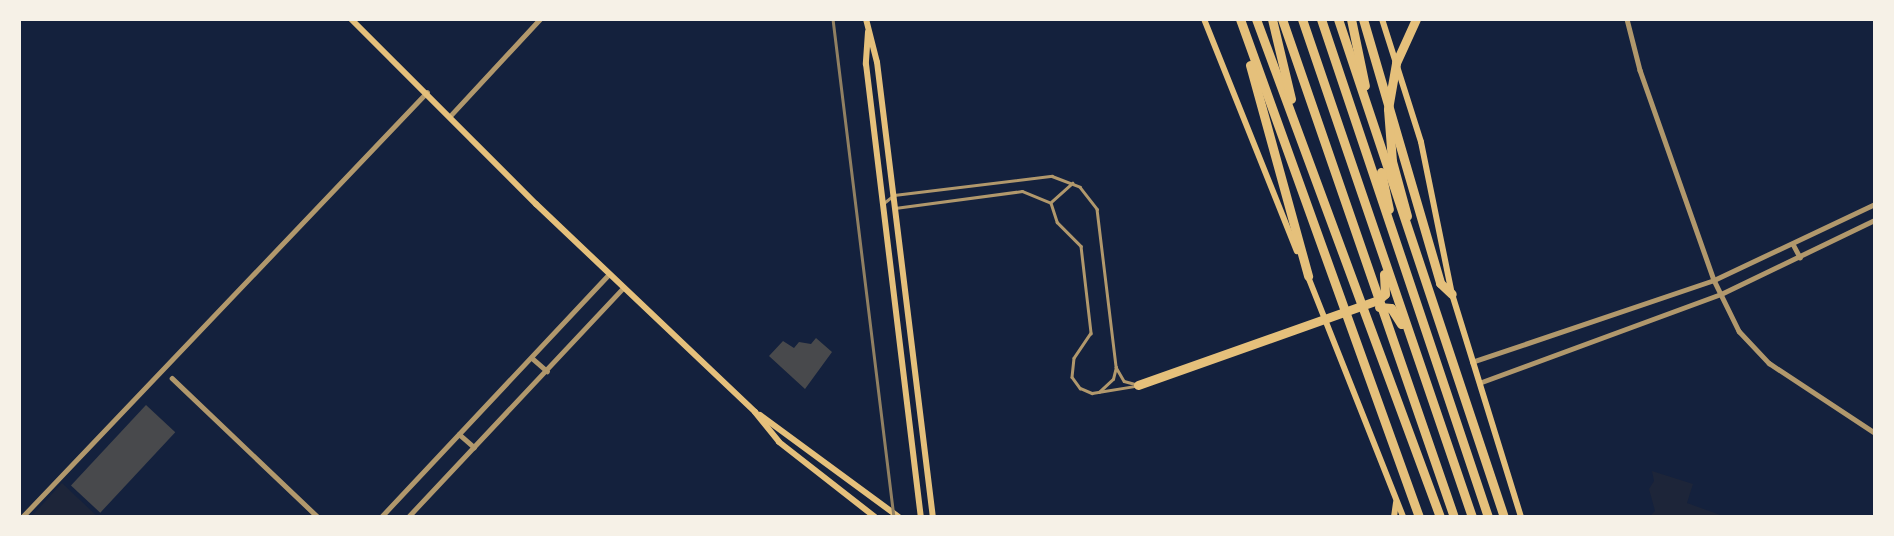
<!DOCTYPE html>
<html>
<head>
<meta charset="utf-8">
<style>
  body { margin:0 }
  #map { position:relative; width:1894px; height:536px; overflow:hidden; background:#14213d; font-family:"Crimson Pro",serif }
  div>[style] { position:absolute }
  .green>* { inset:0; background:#1d2539 }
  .building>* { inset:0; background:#48494c; transform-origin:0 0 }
  .service>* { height:2.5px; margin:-1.25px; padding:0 1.25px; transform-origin:1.25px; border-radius:1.25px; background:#b1986c }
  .minor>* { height:4.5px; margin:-2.25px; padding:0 2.25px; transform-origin:2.25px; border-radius:2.25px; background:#b1986c }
  .tertiary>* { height:5px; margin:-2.5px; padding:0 2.5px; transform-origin:2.5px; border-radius:2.5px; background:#b1986c }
  .secondary>* { height:6px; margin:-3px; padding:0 3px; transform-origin:3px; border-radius:3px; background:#e5c07b }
  .motorway>* { height:9px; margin:-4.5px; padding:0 4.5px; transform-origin:4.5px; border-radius:4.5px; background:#e5c07b }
  .rail>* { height:2.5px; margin:-1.25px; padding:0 1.25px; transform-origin:1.25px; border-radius:1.25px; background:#918062 }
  span { translate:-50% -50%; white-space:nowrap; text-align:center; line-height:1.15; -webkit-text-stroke:5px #f6f1e7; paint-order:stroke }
  .frame { position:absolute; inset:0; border:21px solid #f6f1e7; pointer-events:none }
</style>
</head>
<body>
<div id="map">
  <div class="green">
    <i style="clip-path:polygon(1652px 471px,1693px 484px,1687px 503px,1726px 517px,1649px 517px,1655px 511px,1649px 489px,1654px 481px)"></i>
    <i style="clip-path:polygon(62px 483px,98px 517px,31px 517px)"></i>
  </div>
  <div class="building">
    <i style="clip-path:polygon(816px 338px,832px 352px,805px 389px,769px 356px,783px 341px,794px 348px,799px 342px,811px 344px)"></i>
    <i style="left:146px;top:405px;width:40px;height:110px;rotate:43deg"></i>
  </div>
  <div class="service">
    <i style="left:1073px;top:183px;width:30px;rotate:138deg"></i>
    <i style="left:1051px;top:203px;width:20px;rotate:72deg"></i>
    <i style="left:1057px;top:222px;width:34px;rotate:45deg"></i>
    <i style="left:1081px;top:246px;width:88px;rotate:83.4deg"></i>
    <i style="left:1091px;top:333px;width:30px;rotate:124deg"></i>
    <i style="left:1074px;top:358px;width:19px;rotate:96deg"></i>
    <i style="left:1072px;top:377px;width:14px;rotate:54deg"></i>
    <i style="left:1080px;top:388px;width:13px;rotate:23deg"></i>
    <i style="left:1092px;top:393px;width:44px;rotate:-9.2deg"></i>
    <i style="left:885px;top:202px;width:11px;rotate:-38deg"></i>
    <i style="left:894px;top:195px;width:159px;rotate:-6.9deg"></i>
    <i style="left:1052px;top:176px;width:30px;rotate:21deg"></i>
    <i style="left:1080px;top:187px;width:28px;rotate:52deg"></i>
    <i style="left:1097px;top:209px;width:159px;rotate:83.1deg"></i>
    <i style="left:1116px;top:367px;width:16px;rotate:60deg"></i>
    <i style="left:1124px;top:381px;width:11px;rotate:15deg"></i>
    <i style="left:895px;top:208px;width:128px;rotate:-7.6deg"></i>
    <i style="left:1022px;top:191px;width:29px;rotate:22deg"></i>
    <i style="left:1099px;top:392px;width:19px;rotate:-43deg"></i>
    <i style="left:1113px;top:379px;width:12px;rotate:-76deg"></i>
  </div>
  <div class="minor">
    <i style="left:1627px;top:19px;width:53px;rotate:75.7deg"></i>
    <i style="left:1640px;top:70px;width:223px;rotate:70.6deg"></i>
    <i style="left:1714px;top:280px;width:57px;rotate:63.9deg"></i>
    <i style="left:1739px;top:331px;width:44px;rotate:46.8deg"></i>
    <i style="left:1769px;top:363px;width:127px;rotate:33.4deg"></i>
    <i style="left:451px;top:115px;width:131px;rotate:-47.2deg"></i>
    <i style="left:1793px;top:244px;width:15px;rotate:62deg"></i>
    <i style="left:532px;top:358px;width:20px;rotate:41deg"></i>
    <i style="left:1472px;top:362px;width:256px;rotate:-18.7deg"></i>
    <i style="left:1714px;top:280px;width:178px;rotate:-25.3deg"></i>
    <i style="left:172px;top:378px;width:202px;rotate:43.6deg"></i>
    <i style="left:1479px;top:383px;width:258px;rotate:-20.2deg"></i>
    <i style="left:1721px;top:294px;width:171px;rotate:-25.7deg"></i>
    <i style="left:459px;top:434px;width:20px;rotate:41deg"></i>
    <i style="left:381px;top:517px;width:333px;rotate:-46.8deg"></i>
    <i style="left:408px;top:517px;width:314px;rotate:-46.8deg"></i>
  </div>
  <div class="tertiary">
    <i style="left:22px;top:517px;width:587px;rotate:-46.38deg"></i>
  </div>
  <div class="secondary">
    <i style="left:351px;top:19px;width:262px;rotate:45deg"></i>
    <i style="left:536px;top:204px;width:302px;rotate:43.5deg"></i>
    <i style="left:755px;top:412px;width:38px;rotate:51deg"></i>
    <i style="left:779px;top:442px;width:122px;rotate:38deg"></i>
    <i style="left:866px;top:19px;width:44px;rotate:75.7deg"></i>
    <i style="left:877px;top:62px;width:458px;rotate:83deg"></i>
    <i style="left:1204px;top:19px;width:250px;rotate:68.2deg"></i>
    <i style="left:1382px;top:19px;width:129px;rotate:72.4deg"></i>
    <i style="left:1421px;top:142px;width:155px;rotate:78.5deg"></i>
    <i style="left:1452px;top:294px;width:233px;rotate:72.8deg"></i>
    <i style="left:868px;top:32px;width:32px;rotate:94deg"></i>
    <i style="left:866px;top:64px;width:456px;rotate:83.1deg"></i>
    <i style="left:1307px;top:274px;width:261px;rotate:68.4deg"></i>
    <i style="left:760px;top:415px;width:172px;rotate:36.3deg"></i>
    <i style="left:1394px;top:517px;width:15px;rotate:-82deg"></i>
  </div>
  <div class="motorway">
    <i style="left:1240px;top:19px;width:529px;rotate:70.23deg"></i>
    <i style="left:1256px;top:19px;width:531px;rotate:69.72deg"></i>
    <i style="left:1272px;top:19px;width:82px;rotate:76.6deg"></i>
    <i style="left:1282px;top:19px;width:527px;rotate:70.95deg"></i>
    <i style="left:1302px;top:19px;width:526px;rotate:71.15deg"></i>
    <i style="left:1321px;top:19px;width:525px;rotate:71.46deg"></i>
    <i style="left:1338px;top:19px;width:525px;rotate:71.57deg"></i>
    <i style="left:1351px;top:19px;width:68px;rotate:78.2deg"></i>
    <i style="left:1363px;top:19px;width:275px;rotate:73.7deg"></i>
    <i style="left:1440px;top:283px;width:16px;rotate:43deg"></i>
    <i style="left:1250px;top:65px;width:219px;rotate:74.6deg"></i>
    <i style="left:1381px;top:172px;width:38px;rotate:78deg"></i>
    <i style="left:1407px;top:216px;width:57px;rotate:-105.3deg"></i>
    <i style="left:1392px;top:161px;width:52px;rotate:-94.4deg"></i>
    <i style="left:1388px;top:109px;width:47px;rotate:-80.1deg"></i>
    <i style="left:1396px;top:63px;width:48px;rotate:-65.6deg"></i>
    <i style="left:1379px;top:307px;width:12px;rotate:5deg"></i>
    <i style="left:1391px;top:308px;width:19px;rotate:58deg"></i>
    <i style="left:1138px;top:385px;width:255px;rotate:-19.5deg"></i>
    <i style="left:1378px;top:300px;width:9px;rotate:-41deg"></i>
    <i style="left:1385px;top:294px;width:20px;rotate:-93deg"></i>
  </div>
  <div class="rail">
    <i style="left:833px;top:19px;width:502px;rotate:83.02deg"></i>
  </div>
  <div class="frame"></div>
</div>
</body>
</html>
